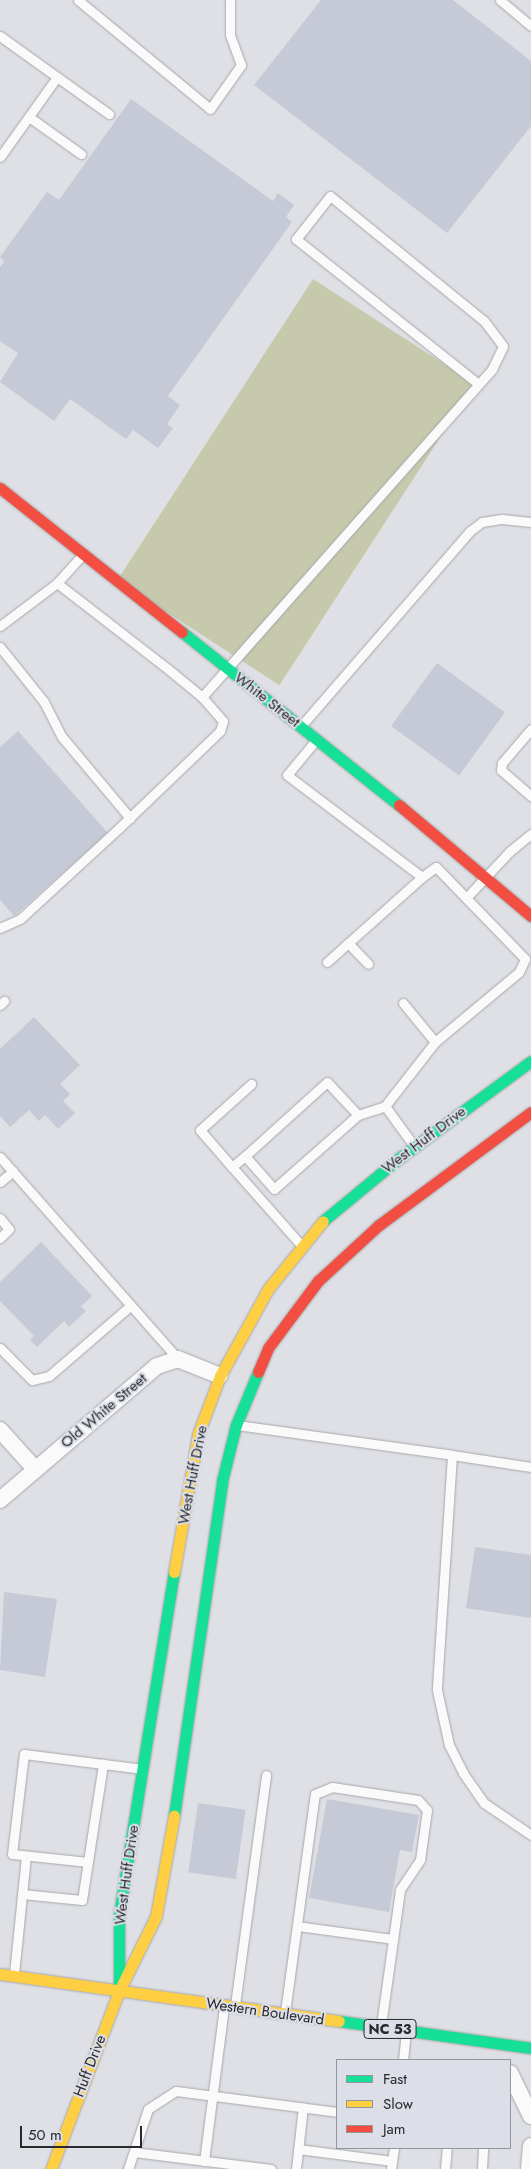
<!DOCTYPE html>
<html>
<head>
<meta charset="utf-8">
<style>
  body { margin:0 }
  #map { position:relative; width:531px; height:2169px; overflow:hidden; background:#dfe0e5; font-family:Jost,sans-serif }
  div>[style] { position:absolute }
  .forest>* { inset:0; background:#c6c9ac; transform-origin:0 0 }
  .building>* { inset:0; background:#c6c9d6; transform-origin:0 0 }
  .roads { filter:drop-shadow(0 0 1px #a6a7ab) drop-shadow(0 0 1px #a6a7ab) }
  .lane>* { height:9px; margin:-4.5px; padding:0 4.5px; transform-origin:4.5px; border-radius:4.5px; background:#fafafb }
  .street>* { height:16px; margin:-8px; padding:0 8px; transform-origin:8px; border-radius:8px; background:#fafafb }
  .fast>* { height:11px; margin:-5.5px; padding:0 5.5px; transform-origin:5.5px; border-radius:5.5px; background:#16e098 }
  .slow>* { height:11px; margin:-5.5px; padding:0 5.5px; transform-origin:5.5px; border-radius:5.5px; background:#ffcf43 }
  .jam>* { height:11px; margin:-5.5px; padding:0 5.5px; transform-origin:5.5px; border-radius:5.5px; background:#f24e42 }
  span { translate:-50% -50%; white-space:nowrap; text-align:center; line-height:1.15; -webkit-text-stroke:4px #dcdee8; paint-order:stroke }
  .shield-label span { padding:1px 4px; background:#dcdee8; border:1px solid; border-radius:4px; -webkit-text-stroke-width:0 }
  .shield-label { font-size:14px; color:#28292d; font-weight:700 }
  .street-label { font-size:15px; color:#28292d }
  .legend { position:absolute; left:336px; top:2059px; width:175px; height:90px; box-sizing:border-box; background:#dcdee8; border:1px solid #94969d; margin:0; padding:6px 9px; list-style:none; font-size:15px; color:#28292d }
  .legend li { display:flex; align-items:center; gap:10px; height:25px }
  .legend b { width:25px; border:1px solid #94969d }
  .scale { position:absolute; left:20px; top:2126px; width:122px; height:22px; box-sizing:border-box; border:2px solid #28292d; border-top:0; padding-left:6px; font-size:15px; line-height:18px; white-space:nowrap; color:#28292d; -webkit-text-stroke:4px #dcdee8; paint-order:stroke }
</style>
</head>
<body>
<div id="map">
  <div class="forest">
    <i style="left:313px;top:279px;width:193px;height:359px;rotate:33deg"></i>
  </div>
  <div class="building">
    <i style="clip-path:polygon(321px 0,453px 0,531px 61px,531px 126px,447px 233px,254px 85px)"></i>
    <i style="clip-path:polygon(131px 99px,273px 201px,278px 193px,294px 205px,286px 217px,292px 222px,168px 396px,180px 405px,167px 424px,173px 428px,158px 448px,133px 430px,126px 439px,70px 399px,54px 421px,0 382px,18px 353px,0 341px,0 267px,4px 262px,0 257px,47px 192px,59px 200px)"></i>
    <i style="left:437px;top:663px;width:84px;height:78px;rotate:36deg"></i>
    <i style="clip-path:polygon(18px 731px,108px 833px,14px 916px,0 900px,0 747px)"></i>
    <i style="clip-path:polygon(34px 1017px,80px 1065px,60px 1084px,70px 1094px,63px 1101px,75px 1113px,58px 1129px,45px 1115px,39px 1121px,29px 1110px,10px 1127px,0 1116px,0 1049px)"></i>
    <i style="clip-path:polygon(41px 1242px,92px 1296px,81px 1306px,86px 1311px,69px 1327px,64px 1321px,37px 1347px,30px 1340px,34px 1336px,0 1301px,0 1282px)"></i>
    <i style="clip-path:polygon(475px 1547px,531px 1555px,531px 1618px,466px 1608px)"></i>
    <i style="clip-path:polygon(4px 1592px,57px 1599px,45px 1677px,0 1670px)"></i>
    <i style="clip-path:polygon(327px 1799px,419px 1815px,412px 1852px,400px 1850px,389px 1912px,309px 1898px)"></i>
    <i style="left:198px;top:1803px;width:48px;height:70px;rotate:8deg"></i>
  </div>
  <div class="roads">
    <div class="lane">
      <i style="left:78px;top:0;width:171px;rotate:39.5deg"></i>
      <i style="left:210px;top:109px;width:54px;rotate:-54.8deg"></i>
      <i style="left:241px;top:65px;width:32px;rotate:-110deg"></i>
      <i style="left:230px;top:35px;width:35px;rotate:-90deg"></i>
      <i style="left:500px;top:0;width:40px;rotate:40deg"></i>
      <i style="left:0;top:36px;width:70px;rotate:35.7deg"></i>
      <i style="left:57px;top:77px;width:98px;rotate:125.5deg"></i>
      <i style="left:57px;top:77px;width:64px;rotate:35.4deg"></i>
      <i style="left:29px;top:117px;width:64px;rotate:35.4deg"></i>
      <i style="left:57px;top:583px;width:38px;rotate:-48deg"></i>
      <i style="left:0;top:626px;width:71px;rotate:-37deg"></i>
      <i style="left:57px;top:583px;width:140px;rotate:37.8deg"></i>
      <i style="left:168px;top:669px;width:44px;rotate:39.5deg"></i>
      <i style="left:202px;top:697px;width:32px;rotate:49deg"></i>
      <i style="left:223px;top:721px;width:10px;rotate:107deg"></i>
      <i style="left:220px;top:731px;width:140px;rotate:136.2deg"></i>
      <i style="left:119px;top:828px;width:134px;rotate:137.4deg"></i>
      <i style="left:20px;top:919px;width:22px;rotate:156deg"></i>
      <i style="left:0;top:647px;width:70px;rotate:51.3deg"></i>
      <i style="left:44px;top:702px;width:39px;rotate:63deg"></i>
      <i style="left:62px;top:737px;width:106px;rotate:50deg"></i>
      <i style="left:202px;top:697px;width:438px;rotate:-48.5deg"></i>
      <i style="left:492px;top:369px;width:25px;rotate:-64deg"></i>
      <i style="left:503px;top:346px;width:31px;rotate:-127deg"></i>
      <i style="left:484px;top:321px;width:198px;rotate:-140.9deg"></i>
      <i style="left:330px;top:196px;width:55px;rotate:128.3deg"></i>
      <i style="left:296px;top:239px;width:233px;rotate:38.5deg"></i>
      <i style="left:301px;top:726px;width:258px;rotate:-49.1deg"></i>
      <i style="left:470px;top:531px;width:15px;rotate:-37deg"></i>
      <i style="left:482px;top:522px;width:20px;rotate:-9deg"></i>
      <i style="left:502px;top:519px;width:29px;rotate:6deg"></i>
      <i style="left:531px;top:729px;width:45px;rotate:130.5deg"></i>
      <i style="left:502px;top:763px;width:7px;rotate:98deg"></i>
      <i style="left:501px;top:770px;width:40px;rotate:41deg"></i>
      <i style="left:316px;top:740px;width:45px;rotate:129.6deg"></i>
      <i style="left:287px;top:775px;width:169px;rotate:37.1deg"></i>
      <i style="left:422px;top:877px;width:17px;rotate:-36deg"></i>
      <i style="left:436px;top:867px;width:128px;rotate:45.9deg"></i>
      <i style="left:525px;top:959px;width:14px;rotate:115deg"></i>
      <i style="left:519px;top:972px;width:109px;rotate:140.2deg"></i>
      <i style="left:435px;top:1042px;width:81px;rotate:128deg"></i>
      <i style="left:466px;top:898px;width:64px;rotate:-46.9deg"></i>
      <i style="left:510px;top:851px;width:27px;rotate:-39deg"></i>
      <i style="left:348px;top:943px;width:29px;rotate:46deg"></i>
      <i style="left:327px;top:962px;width:127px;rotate:-41.8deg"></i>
      <i style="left:403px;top:1003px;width:50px;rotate:50.6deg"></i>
      <i style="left:0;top:1005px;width:6px;rotate:-45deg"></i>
      <i style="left:358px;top:1115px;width:45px;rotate:-133.2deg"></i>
      <i style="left:327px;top:1082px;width:110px;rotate:137.9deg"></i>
      <i style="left:245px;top:1156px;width:44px;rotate:48.7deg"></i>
      <i style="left:274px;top:1189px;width:112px;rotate:-41.4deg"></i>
      <i style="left:358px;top:1115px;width:28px;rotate:-18deg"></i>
      <i style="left:385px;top:1106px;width:49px;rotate:54.1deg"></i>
      <i style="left:245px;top:1156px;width:17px;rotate:140deg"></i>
      <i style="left:232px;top:1167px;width:106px;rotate:48.5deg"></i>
      <i style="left:0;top:1157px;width:269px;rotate:48.6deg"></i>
      <i style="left:232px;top:1167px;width:49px;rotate:-130.9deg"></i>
      <i style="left:200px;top:1130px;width:69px;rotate:-42deg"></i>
      <i style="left:0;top:1182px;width:17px;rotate:-40deg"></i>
      <i style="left:0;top:1218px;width:14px;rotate:51deg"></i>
      <i style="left:9px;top:1229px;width:13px;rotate:135deg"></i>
      <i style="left:0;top:1348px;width:45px;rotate:45deg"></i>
      <i style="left:32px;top:1380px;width:17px;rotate:-13deg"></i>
      <i style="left:49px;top:1376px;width:108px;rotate:-40.9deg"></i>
      <i style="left:237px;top:1425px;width:217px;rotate:7.9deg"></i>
      <i style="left:531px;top:1467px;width:80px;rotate:-171.4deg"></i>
      <i style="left:452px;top:1455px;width:235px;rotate:93.7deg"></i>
      <i style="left:437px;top:1690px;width:56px;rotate:77.7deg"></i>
      <i style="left:449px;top:1745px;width:31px;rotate:63deg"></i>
      <i style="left:463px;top:1773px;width:37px;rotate:55deg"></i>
      <i style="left:484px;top:1803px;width:57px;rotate:34.2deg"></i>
      <i style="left:88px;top:1862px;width:76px;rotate:-174deg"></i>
      <i style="left:12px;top:1854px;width:101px;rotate:-83.2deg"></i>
      <i style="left:24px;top:1754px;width:120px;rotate:7.2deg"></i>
      <i style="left:22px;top:1894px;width:60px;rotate:5.7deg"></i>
      <i style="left:82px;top:1900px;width:138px;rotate:-81.2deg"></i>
      <i style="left:297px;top:1926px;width:97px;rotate:7.7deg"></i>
      <i style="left:14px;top:1974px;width:119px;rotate:-84.2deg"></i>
      <i style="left:235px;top:2005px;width:232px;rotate:-82.3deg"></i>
      <i style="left:285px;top:2012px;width:220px;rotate:-82.2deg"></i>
      <i style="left:315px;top:1794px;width:18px;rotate:-22deg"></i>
      <i style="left:332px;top:1787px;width:87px;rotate:8.6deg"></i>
      <i style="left:418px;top:1800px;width:13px;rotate:48deg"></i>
      <i style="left:427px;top:1810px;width:50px;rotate:98deg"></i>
      <i style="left:420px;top:1860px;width:36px;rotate:124deg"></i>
      <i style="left:400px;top:1890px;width:136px;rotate:98deg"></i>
      <i style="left:403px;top:2060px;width:27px;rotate:-84deg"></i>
      <i style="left:298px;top:2149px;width:95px;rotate:7.3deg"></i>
      <i style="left:134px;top:2152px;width:138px;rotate:7.1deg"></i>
      <i style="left:204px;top:2161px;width:156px;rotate:-82.6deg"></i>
      <i style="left:128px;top:2169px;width:63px;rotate:-71.6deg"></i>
      <i style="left:148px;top:2109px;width:33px;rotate:-33deg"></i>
      <i style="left:176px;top:2091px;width:162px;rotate:7.4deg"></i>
      <i style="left:296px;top:2169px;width:62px;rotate:-83.6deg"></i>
      <i style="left:391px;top:2169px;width:21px;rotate:-82deg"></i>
      <i style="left:445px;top:2169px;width:21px;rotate:-85deg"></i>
      <i style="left:482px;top:2169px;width:21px;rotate:-87deg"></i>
    </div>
    <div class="street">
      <i style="left:0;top:1430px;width:52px;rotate:48.1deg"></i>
      <i style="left:0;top:1500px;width:206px;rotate:-40.5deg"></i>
      <i style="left:157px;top:1366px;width:22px;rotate:-18deg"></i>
      <i style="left:178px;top:1359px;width:45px;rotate:22deg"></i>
      <i style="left:510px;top:2073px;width:48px;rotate:64deg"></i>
      <i style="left:529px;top:2169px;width:23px;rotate:-85deg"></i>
    </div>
    <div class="fast">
      <i style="left:182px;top:632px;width:278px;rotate:38.6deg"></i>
      <i style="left:323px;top:1221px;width:97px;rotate:-39.6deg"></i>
      <i style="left:398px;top:1159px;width:165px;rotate:-36.4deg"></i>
      <i style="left:174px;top:1816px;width:338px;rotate:-81.8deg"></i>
      <i style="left:222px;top:1481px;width:58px;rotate:-76deg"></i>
      <i style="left:236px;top:1425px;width:57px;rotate:-67.5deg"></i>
      <i style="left:119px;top:1984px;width:69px;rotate:-90deg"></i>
      <i style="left:119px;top:1915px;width:347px;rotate:-80.9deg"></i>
      <i style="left:339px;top:2021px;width:194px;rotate:8deg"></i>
    </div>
    <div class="slow">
      <i style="left:174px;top:1572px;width:140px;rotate:-80.1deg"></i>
      <i style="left:198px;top:1434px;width:62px;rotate:-69.2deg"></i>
      <i style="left:220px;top:1376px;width:99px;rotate:-61.1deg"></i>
      <i style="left:268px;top:1289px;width:87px;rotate:-51deg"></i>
      <i style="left:0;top:1974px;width:342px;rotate:7.9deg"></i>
      <i style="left:51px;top:2169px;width:191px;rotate:-69.1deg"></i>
      <i style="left:119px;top:1991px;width:84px;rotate:-63.7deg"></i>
      <i style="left:156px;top:1916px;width:102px;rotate:-79.8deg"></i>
    </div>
    <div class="jam">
      <i style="left:0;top:488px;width:232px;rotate:38.4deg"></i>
      <i style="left:399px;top:805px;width:172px;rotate:40.1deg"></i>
      <i style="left:258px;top:1372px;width:26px;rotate:-67deg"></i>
      <i style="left:268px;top:1348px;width:84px;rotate:-53.3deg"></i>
      <i style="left:318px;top:1281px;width:83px;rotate:-42.6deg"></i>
      <i style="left:379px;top:1225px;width:189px;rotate:-36.6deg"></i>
    </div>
  </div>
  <div class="shield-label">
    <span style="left:390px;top:2029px">NC 53</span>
  </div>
  <div class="street-label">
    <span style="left:267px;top:700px;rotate:38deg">White Street</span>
    <span style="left:424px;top:1140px;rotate:-37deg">West Huff Drive</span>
    <span style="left:104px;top:1411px;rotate:-40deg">Old White Street</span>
    <span style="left:193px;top:1475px;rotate:-79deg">West Huff Drive</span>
    <span style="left:127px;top:1875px;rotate:-82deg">West Huff Drive</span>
    <span style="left:265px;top:2012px;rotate:8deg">Western Boulevard</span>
    <span style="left:90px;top:2066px;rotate:-69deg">Huff Drive</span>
  </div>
  <ul class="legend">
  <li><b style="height:6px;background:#16e098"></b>Fast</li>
  <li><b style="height:6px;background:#ffcf43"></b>Slow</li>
  <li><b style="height:6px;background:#f24e42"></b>Jam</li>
  </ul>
  <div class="scale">50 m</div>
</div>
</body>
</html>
